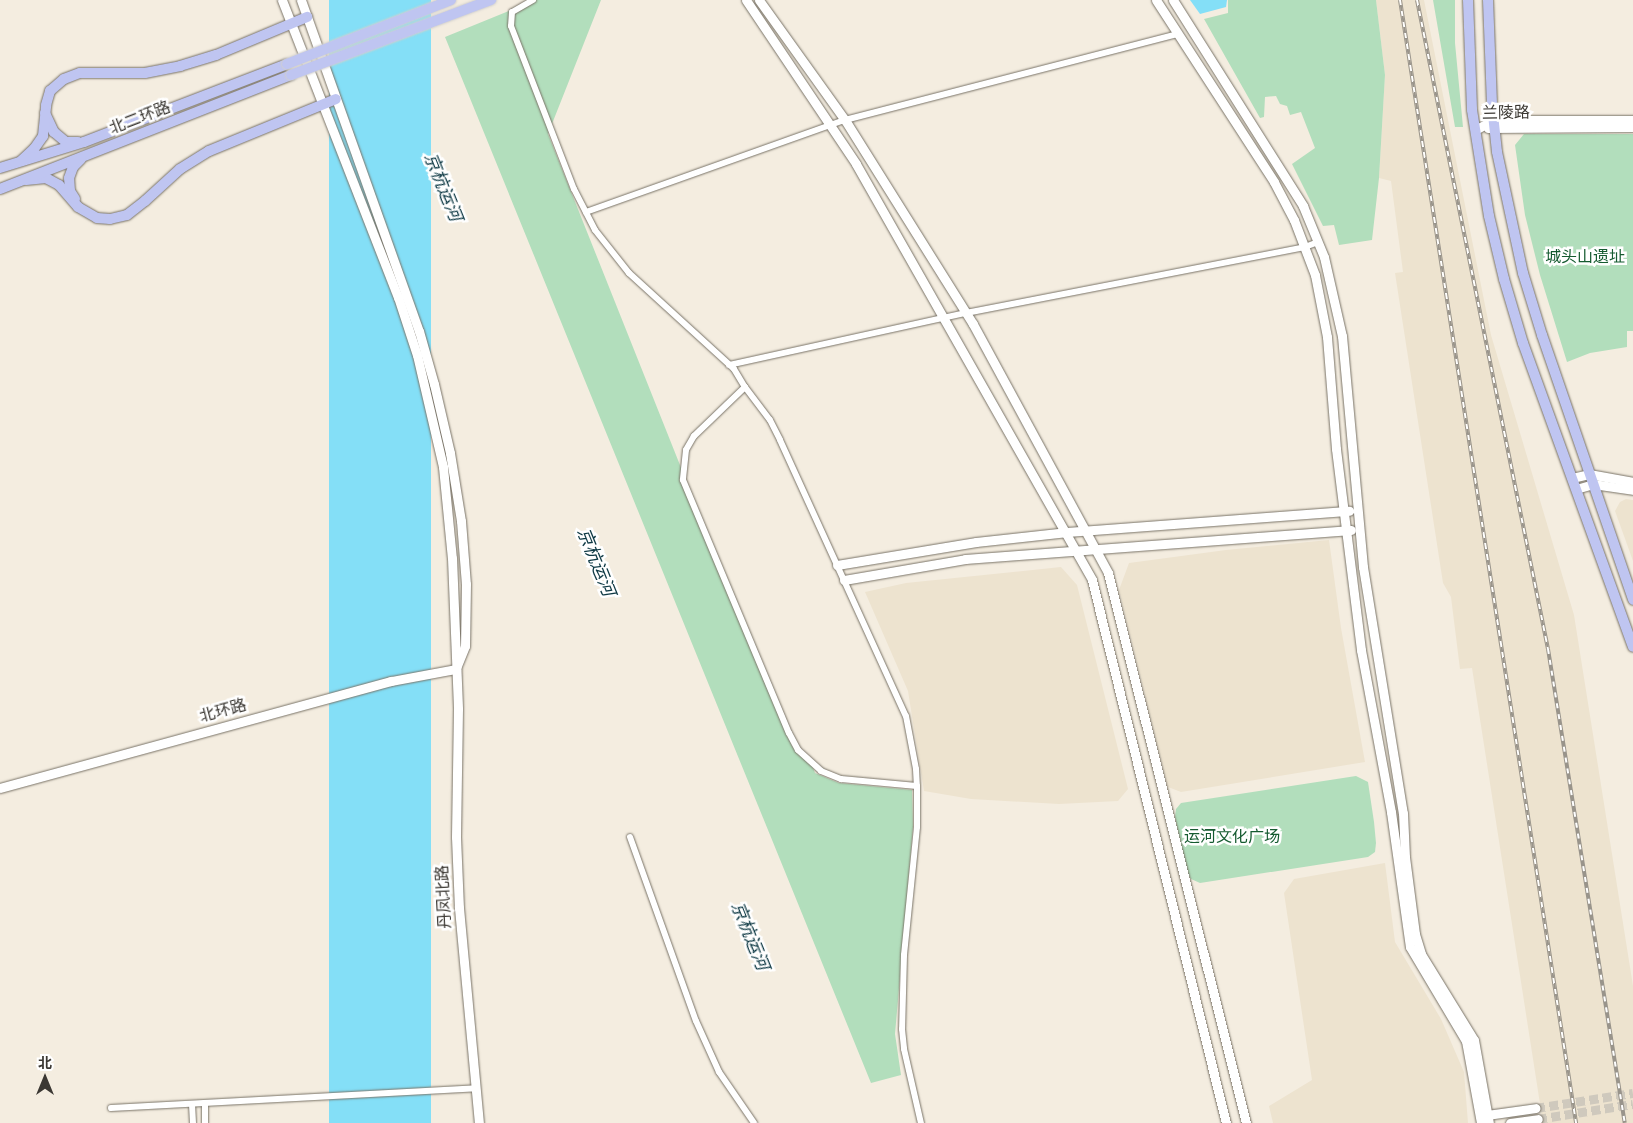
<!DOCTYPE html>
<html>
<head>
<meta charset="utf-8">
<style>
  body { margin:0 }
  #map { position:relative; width:1633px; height:1123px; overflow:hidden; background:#f4ede0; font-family:"Space Grotesk","Noto Sans SC",sans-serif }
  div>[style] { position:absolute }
  .built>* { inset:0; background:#ede3cf }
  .green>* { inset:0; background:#b2debc }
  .water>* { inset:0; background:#84dff7; transform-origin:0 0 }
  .secondary-tunnel>* { height:9px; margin-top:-4.5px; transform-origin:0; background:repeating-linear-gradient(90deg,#cfc9bd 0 9px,transparent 0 13.5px) }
  .roads { filter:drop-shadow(0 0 1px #797367) drop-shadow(0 0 1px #797367) }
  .street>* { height:6px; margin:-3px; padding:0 3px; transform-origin:3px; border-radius:3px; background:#fff }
  .secondary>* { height:9px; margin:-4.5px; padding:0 4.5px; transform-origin:4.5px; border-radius:4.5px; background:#fff }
  .primary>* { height:10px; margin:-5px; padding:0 5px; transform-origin:5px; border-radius:5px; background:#bfc5f1 }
  .rail>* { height:4px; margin-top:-2px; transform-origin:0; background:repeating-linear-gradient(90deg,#fff 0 5.5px,#99948b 0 11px); box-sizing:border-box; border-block:1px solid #99948b }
  .bridges { filter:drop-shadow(0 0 1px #d0cfce) drop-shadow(0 0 1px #d0cfce) }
  .primary-bridge>* { height:10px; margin:-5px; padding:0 5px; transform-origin:5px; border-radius:5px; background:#bfc5f1 }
  span { translate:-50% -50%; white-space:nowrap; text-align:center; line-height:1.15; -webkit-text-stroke:5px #fff; paint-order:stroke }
  .street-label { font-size:16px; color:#3b3833 }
  .park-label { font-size:16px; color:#155b30 }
  .water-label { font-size:18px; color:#0e3944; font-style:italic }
  .north { position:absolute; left:20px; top:1053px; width:50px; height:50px; -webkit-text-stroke:4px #fff; paint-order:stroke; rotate:0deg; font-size:14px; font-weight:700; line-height:20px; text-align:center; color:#3b3833 }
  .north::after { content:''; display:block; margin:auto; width:18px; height:22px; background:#3b3833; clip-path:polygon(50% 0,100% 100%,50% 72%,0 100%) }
</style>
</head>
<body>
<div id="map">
  <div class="built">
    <i style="clip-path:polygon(1376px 0,1424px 0,1491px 335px,1574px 615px,1633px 986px,1633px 1123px,1543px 1123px,1472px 668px,1460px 669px,1451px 597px,1443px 583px,1395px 273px,1403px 272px,1391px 181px,1379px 178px,1385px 75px)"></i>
    <i style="clip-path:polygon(1626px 499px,1633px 500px,1633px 561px,1615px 511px,1620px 502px)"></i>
    <i style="clip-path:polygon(1329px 540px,1341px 628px,1365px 762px,1181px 792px,1168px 787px,1119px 590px,1129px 563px,1226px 550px)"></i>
    <i style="clip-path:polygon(1061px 567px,1077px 585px,1128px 789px,1118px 801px,1059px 804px,971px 799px,924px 791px,908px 691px,865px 592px,906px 583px)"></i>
    <i style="clip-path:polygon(1385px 863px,1395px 942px,1441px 1019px,1464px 1072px,1468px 1123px,1273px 1123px,1269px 1106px,1312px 1080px,1284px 893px,1294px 879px)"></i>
  </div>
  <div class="green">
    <i style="clip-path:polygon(536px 0,601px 0,548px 134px,792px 746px,812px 765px,815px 773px,839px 783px,912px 790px,913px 827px,895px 1034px,901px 1075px,871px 1083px,445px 37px)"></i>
    <i style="clip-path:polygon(1228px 0,1376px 0,1385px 75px,1379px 178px,1372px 240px,1339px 245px,1334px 225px,1323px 226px,1292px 164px,1315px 148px,1301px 112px,1290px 115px,1287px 106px,1280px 104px,1276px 96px,1265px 97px,1264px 117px,1260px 118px,1204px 19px,1228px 13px)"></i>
    <i style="clip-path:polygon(1433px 0,1455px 0,1455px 43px,1463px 127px,1455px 127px)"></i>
    <i style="clip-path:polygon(1524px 134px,1633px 134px,1633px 331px,1627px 331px,1627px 347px,1590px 353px,1567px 362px,1540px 275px,1525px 215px,1515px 145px)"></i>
    <i style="clip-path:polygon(1356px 776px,1368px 782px,1374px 822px,1376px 843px,1375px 852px,1368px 857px,1200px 883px,1191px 879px,1186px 871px,1175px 817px,1176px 809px,1181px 803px)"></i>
  </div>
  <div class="water">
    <i style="left:329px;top:0;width:102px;height:1209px"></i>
    <i style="clip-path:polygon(1190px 0,1227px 0,1226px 7px,1200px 14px)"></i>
  </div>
  <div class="secondary-tunnel">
    <i style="left:1536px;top:1108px;width:98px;rotate:-8.8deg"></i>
    <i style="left:1538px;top:1119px;width:96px;rotate:-9deg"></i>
  </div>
  <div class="roads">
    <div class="street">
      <i style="left:533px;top:0;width:24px;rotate:150deg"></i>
      <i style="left:512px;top:12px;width:14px;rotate:94deg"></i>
      <i style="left:511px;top:26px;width:175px;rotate:68.9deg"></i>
      <i style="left:574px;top:189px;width:46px;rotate:62.9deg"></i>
      <i style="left:595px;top:230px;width:55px;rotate:51.7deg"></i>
      <i style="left:629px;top:273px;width:142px;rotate:42.4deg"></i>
      <i style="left:734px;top:369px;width:21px;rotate:59deg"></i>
      <i style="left:745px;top:387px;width:71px;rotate:136.1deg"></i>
      <i style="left:694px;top:436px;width:16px;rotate:120deg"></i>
      <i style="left:686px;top:450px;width:30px;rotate:96deg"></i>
      <i style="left:683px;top:480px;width:274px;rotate:67.3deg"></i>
      <i style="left:789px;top:733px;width:19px;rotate:62deg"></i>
      <i style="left:798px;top:750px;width:31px;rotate:42deg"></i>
      <i style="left:821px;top:771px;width:22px;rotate:22deg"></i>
      <i style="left:841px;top:779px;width:76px;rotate:5.3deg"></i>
      <i style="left:917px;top:786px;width:41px;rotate:90deg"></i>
      <i style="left:917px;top:827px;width:129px;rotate:95.8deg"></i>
      <i style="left:904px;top:955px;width:74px;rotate:91.5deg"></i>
      <i style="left:902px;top:1029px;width:20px;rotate:84deg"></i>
      <i style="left:904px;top:1049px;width:76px;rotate:77.1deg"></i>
      <i style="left:586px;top:212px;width:275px;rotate:-19.6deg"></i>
      <i style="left:845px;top:120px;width:344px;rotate:-14.5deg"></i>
      <i style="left:729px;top:365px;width:243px;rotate:-12.4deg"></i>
      <i style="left:966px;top:313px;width:345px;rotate:-11deg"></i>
      <i style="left:1305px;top:247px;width:14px;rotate:-21deg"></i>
      <i style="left:745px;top:387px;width:41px;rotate:52.9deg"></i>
      <i style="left:770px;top:420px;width:22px;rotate:63deg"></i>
      <i style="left:780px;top:440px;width:303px;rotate:65.5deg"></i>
      <i style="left:906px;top:716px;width:54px;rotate:79.3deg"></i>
      <i style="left:916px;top:769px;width:17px;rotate:87deg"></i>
      <i style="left:630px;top:837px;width:195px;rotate:70.3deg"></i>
      <i style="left:696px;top:1021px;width:56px;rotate:65.7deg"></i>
      <i style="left:719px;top:1072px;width:62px;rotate:55.5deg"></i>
      <i style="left:205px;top:1103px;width:20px;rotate:90deg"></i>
      <i style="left:192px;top:1104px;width:19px;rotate:87deg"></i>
      <i style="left:111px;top:1108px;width:366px;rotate:-3.1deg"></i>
    </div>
    <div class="secondary">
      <i style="left:282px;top:0;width:319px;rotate:68.7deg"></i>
      <i style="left:398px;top:297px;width:61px;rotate:71.9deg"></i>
      <i style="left:417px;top:355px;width:115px;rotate:76.9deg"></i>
      <i style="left:443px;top:467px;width:91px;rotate:84.4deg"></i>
      <i style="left:452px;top:558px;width:151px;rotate:87.7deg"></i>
      <i style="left:458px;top:709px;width:128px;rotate:90.9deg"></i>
      <i style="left:456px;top:837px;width:71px;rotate:87.6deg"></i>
      <i style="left:459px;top:908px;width:216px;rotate:84.7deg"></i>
      <i style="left:301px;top:0;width:351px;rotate:70.4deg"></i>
      <i style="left:419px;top:331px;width:55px;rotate:74.2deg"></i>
      <i style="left:434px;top:384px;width:71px;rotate:76.9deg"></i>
      <i style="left:450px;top:453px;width:69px;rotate:80.8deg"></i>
      <i style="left:461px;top:521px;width:63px;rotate:85.5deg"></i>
      <i style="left:466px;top:584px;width:62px;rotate:90.9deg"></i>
      <i style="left:465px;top:646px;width:22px;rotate:112deg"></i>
      <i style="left:746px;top:0;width:197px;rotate:56.1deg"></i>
      <i style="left:856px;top:164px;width:478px;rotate:60.4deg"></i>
      <i style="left:1092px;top:580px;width:559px;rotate:76.14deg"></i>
      <i style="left:759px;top:0;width:148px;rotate:54.4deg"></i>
      <i style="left:845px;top:120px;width:241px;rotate:57.9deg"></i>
      <i style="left:973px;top:324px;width:283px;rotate:61.5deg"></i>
      <i style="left:1108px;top:573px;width:567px;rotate:75.91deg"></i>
      <i style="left:1156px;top:0;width:217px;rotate:57deg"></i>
      <i style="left:1274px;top:182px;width:43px;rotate:62.2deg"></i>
      <i style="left:1294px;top:220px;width:59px;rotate:69.1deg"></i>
      <i style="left:1315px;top:275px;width:63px;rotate:79deg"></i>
      <i style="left:1327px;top:337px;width:112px;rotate:85.4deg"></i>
      <i style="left:1336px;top:449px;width:203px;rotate:82.9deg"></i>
      <i style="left:1361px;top:650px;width:165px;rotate:79.5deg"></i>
      <i style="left:1391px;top:812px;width:136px;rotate:82deg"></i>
      <i style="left:1410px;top:947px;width:109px;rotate:59.2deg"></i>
      <i style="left:1466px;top:1041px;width:83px;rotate:79.6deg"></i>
      <i style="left:1173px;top:0;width:244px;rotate:57.7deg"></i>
      <i style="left:1303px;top:206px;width:55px;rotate:67.6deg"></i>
      <i style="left:1324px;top:257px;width:81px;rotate:77.2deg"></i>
      <i style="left:1342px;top:336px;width:232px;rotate:84.8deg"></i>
      <i style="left:1363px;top:567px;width:249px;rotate:80.8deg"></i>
      <i style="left:1403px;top:813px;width:44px;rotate:87.4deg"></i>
      <i style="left:1405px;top:857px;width:78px;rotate:82.6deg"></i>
      <i style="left:1415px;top:934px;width:21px;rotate:73deg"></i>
      <i style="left:1421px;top:954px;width:101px;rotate:58.4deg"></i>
      <i style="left:1474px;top:1040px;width:84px;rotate:79.8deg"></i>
      <i style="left:1488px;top:128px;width:145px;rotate:-0.4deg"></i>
      <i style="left:1475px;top:130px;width:21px;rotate:-29deg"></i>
      <i style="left:1493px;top:120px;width:140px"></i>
      <i style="left:1572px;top:478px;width:17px;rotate:-13deg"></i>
      <i style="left:1589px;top:474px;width:45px;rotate:10.3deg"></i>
      <i style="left:1576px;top:489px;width:18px;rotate:-16deg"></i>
      <i style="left:1593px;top:484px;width:40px;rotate:8.5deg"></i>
      <i style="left:837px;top:565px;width:141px;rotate:-9.4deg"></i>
      <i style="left:976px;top:542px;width:92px;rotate:-6.3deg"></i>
      <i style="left:1067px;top:532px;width:283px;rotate:-4.3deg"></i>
      <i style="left:844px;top:580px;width:123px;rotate:-9.8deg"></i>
      <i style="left:965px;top:559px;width:387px;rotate:-4.3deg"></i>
      <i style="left:0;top:788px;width:405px;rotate:-15.3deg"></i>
      <i style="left:391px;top:681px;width:66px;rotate:-10.5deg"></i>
      <i style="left:1483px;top:1119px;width:6px;rotate:-45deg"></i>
      <i style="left:1487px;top:1115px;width:49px;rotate:-8.1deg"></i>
      <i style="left:1510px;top:1123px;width:28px;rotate:-8deg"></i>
    </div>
    <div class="primary">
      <i style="left:1468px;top:0;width:110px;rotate:87.9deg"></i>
      <i style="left:1472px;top:110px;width:107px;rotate:80.9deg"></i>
      <i style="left:1489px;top:216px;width:65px;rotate:76.6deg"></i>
      <i style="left:1504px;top:279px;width:67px;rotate:73.5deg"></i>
      <i style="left:1523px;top:343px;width:323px;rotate:70.1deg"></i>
      <i style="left:1488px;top:0;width:105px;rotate:87.8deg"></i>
      <i style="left:1492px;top:105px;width:47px;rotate:83.9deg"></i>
      <i style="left:1497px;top:152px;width:124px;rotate:77.9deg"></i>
      <i style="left:1523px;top:273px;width:65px;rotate:73deg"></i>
      <i style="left:1542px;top:335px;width:280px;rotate:71deg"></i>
      <i style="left:45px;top:113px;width:21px;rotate:65deg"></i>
      <i style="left:54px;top:132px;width:16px;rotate:40deg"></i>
      <i style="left:66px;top:142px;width:12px"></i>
      <i style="left:21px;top:161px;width:18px;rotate:-43deg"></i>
      <i style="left:34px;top:149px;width:16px;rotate:-55deg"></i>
      <i style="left:43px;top:136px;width:31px;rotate:-84deg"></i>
      <i style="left:46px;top:105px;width:15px;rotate:-74deg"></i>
      <i style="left:50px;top:91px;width:18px;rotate:-41deg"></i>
      <i style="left:64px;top:79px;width:17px;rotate:-21deg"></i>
      <i style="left:80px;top:73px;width:65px"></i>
      <i style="left:145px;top:73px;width:36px;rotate:-11deg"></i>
      <i style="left:180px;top:66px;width:38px;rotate:-17deg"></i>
      <i style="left:216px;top:55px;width:99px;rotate:-22.7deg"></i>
      <i style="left:0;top:168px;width:88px;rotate:-17.2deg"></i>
      <i style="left:84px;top:142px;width:217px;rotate:-21deg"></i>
      <i style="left:26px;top:180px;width:20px;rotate:-6deg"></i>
      <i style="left:46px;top:178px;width:15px;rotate:28deg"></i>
      <i style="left:59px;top:185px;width:29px;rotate:49deg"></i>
      <i style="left:78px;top:207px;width:22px;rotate:30deg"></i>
      <i style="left:97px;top:218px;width:13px;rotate:4deg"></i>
      <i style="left:110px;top:219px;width:17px;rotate:-13deg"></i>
      <i style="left:127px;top:215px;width:23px;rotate:-38deg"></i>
      <i style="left:145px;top:201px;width:47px;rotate:-42.4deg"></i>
      <i style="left:180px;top:169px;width:34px;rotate:-32deg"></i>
      <i style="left:209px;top:151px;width:137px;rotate:-22.3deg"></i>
      <i style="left:0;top:189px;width:313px;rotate:-21.4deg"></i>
      <i style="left:75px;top:199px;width:9px;rotate:-122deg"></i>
      <i style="left:70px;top:191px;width:13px;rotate:-94deg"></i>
      <i style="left:69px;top:178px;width:12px;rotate:-70deg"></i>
      <i style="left:73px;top:167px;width:11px;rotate:-45deg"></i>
    </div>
  </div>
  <div class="rail">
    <i style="left:1400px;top:0;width:1137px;rotate:81.09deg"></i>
    <i style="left:1417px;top:0;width:662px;rotate:78.59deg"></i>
    <i style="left:1548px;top:649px;width:480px;rotate:80.8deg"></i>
  </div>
  <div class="bridges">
    <div class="primary-bridge">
      <i style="left:287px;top:64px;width:176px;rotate:-21.3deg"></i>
      <i style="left:291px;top:75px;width:214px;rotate:-20.6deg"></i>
    </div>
  </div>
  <div class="street-label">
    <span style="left:1506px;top:113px;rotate:-1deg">兰陵路</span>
    <span style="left:140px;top:118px;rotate:-21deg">北二环路</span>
    <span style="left:223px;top:711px;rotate:-15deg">北环路</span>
    <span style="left:444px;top:897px;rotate:-93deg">丹凤北路</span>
  </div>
  <div class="park-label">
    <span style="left:1585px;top:257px">城头山遗址</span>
    <span style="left:1232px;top:837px">运河文化广场</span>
  </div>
  <div class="water-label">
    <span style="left:443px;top:187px;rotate:68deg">京杭运河</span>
    <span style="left:596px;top:562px;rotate:68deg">京杭运河</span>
    <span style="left:750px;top:936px;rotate:68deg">京杭运河</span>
  </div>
  <div class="north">北</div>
</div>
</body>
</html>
